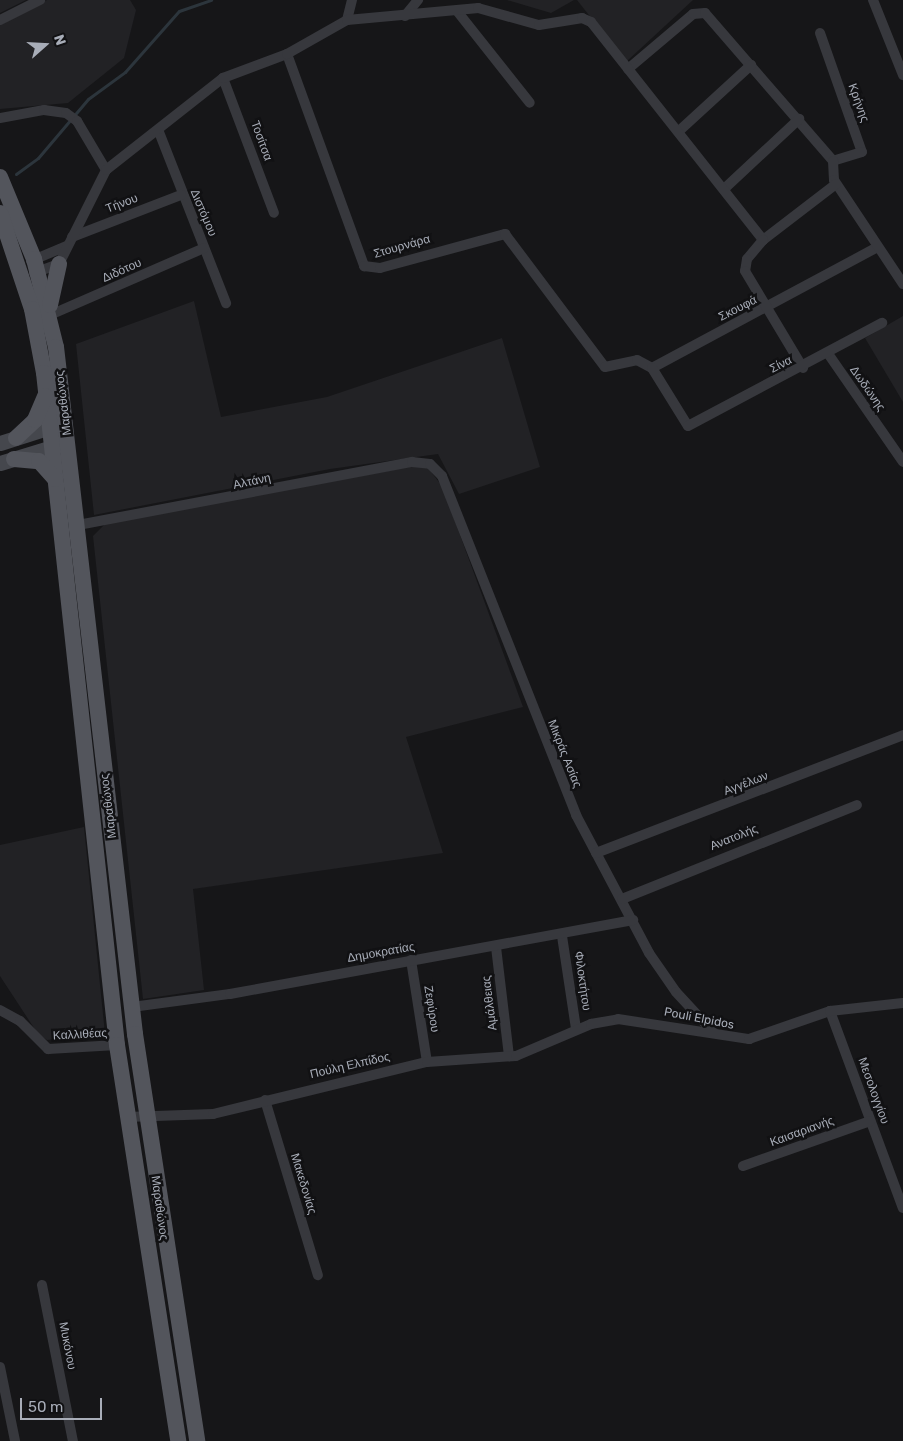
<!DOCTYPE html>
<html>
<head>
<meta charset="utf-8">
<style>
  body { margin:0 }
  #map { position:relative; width:903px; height:1441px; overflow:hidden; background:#161618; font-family:Rubik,sans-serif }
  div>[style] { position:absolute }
  .built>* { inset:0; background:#222225 }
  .stream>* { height:3px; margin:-1.5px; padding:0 1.5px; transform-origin:1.5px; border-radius:1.5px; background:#2c353c }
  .minor>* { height:10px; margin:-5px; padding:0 5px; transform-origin:5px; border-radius:5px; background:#37383d }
  .secondary>* { height:15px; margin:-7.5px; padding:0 7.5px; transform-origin:7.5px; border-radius:7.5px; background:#45474d }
  .primary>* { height:16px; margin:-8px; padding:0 8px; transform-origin:8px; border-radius:8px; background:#53555c }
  span { translate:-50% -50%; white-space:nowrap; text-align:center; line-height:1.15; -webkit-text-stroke:5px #111113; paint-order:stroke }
  .street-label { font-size:12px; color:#a8adb8 }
  .north { position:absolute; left:20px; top:20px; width:50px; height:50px; -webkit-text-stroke:4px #111113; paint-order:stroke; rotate:71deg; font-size:14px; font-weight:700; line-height:20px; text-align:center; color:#a8adb8 }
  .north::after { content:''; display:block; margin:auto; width:18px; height:22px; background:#a8adb8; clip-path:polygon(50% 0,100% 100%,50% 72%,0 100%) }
  .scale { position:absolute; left:20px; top:1398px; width:82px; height:22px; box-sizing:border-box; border:2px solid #a8adb8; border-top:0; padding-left:6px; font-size:15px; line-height:18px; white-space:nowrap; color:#a8adb8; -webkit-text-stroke:4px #111113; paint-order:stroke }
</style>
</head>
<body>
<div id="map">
  <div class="built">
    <i style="clip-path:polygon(0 0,26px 0,0 13px)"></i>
    <i style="clip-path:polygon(47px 0,130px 0,136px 10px,124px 58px,68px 103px,0 109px,0 25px)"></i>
    <i style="clip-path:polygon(507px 0,574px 0,551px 13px)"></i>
    <i style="clip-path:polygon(577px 0,693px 0,626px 62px)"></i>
    <i style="clip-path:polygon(194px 301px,221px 417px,327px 397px,502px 338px,540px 467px,459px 494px,438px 454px,330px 469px,94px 515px,76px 344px)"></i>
    <i style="clip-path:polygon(903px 316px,903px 402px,865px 338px)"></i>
    <i style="clip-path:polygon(414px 466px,428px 468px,442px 486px,523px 707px,406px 737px,443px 853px,193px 889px,204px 990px,143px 999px,93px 536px,105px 524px)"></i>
    <i style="clip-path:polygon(84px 827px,105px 1034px,47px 1040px,38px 1034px,0 976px,0 845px)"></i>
  </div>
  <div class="stream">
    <i style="left:16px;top:174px;width:27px;rotate:-36deg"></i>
    <i style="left:38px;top:158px;width:77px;rotate:-49.7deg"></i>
    <i style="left:88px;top:99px;width:46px;rotate:-36.1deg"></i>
    <i style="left:125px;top:72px;width:81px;rotate:-48.5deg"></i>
    <i style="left:179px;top:11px;width:34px;rotate:-19deg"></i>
  </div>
  <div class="minor">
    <i style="left:873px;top:0;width:81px;rotate:68.2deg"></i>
    <i style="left:457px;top:11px;width:117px;rotate:51.6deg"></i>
    <i style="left:405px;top:16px;width:21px;rotate:-51deg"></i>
    <i style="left:0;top:20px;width:45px;rotate:-26.6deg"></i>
    <i style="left:347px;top:20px;width:21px;rotate:-76deg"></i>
    <i style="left:820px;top:33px;width:126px;rotate:70.6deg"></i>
    <i style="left:862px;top:152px;width:30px;rotate:163deg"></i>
    <i style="left:287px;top:54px;width:226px;rotate:70deg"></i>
    <i style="left:364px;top:266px;width:16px;rotate:7deg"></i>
    <i style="left:380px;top:268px;width:130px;rotate:-15.2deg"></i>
    <i style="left:505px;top:234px;width:166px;rotate:53.1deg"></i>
    <i style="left:605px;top:367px;width:33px;rotate:-12deg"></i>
    <i style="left:637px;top:360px;width:17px;rotate:28deg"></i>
    <i style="left:652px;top:368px;width:256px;rotate:-28.2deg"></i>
    <i style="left:628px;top:69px;width:85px;rotate:-40.2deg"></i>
    <i style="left:693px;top:14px;width:12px;rotate:-5deg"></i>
    <i style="left:705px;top:13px;width:196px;rotate:49.1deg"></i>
    <i style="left:833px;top:161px;width:19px;rotate:87deg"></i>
    <i style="left:834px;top:180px;width:125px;rotate:56.4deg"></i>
    <i style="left:223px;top:78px;width:144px;rotate:69.3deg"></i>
    <i style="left:0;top:118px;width:45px;rotate:-10.3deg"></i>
    <i style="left:44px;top:110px;width:22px;rotate:8deg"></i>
    <i style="left:66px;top:113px;width:14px;rotate:36deg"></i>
    <i style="left:77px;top:121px;width:57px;rotate:59.4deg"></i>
    <i style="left:679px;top:131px;width:98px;rotate:-42.5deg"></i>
    <i style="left:159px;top:132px;width:184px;rotate:68.6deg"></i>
    <i style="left:724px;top:189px;width:103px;rotate:-43deg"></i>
    <i style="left:72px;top:237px;width:117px;rotate:-21.1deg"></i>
    <i style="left:763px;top:240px;width:92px;rotate:-37.5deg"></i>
    <i style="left:31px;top:261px;width:39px;rotate:-23deg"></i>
    <i style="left:34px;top:273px;width:27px;rotate:-20deg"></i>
    <i style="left:59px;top:264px;width:105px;rotate:-63.4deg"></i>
    <i style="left:106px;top:170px;width:149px;rotate:-38.2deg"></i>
    <i style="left:223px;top:78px;width:68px;rotate:-20.6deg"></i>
    <i style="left:287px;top:54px;width:69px;rotate:-29.5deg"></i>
    <i style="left:347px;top:20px;width:132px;rotate:-5.2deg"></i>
    <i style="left:478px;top:8px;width:63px;rotate:15.6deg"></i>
    <i style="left:539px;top:25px;width:44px;rotate:-9.2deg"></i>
    <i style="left:582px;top:18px;width:10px;rotate:24deg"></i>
    <i style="left:591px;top:22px;width:278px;rotate:51.7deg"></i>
    <i style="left:763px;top:240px;width:25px;rotate:130deg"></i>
    <i style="left:747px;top:259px;width:12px;rotate:99deg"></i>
    <i style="left:745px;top:271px;width:113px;rotate:59.1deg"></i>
    <i style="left:50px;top:315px;width:168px;rotate:-23.5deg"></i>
    <i style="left:829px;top:355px;width:130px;rotate:55.3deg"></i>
    <i style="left:652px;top:368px;width:68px;rotate:58.2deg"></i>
    <i style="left:688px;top:426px;width:220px;rotate:-28deg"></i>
    <i style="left:78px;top:525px;width:340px;rotate:-10.7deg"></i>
    <i style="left:412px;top:462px;width:18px;rotate:6deg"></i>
    <i style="left:430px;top:464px;width:17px;rotate:45deg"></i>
    <i style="left:442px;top:476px;width:365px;rotate:68.4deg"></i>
    <i style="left:576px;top:815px;width:156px;rotate:62.1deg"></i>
    <i style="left:649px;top:953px;width:47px;rotate:55.3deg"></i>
    <i style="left:676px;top:992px;width:56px;rotate:47.2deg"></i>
    <i style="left:596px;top:853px;width:329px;rotate:-21deg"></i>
    <i style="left:622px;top:899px;width:253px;rotate:-21.8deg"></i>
    <i style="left:562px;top:936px;width:94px;rotate:81.4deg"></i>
    <i style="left:496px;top:947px;width:110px;rotate:83.2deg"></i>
    <i style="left:411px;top:960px;width:103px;rotate:81.1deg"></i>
    <i style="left:132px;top:1007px;width:99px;rotate:-7.6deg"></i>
    <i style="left:230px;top:994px;width:410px;rotate:-10.4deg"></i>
    <i style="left:0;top:1010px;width:23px;rotate:29deg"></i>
    <i style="left:20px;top:1021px;width:40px;rotate:45deg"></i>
    <i style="left:48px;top:1049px;width:69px;rotate:-3.3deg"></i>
    <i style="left:830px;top:1011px;width:210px;rotate:69.7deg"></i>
    <i style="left:265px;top:1100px;width:183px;rotate:73.2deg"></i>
    <i style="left:127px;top:1117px;width:86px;rotate:-2deg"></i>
    <i style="left:213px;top:1114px;width:220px;rotate:-13.7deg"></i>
    <i style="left:427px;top:1062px;width:89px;rotate:-3.9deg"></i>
    <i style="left:516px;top:1056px;width:82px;rotate:-23.1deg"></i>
    <i style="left:591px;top:1024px;width:27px;rotate:-10deg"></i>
    <i style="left:618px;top:1019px;width:133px;rotate:8.7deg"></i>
    <i style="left:749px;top:1039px;width:86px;rotate:-19.1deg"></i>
    <i style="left:830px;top:1011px;width:73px;rotate:-6.3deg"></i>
    <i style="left:743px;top:1166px;width:135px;rotate:-19.5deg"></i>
    <i style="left:42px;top:1285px;width:159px;rotate:78.8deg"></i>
    <i style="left:0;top:1367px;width:76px;rotate:78.5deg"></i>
  </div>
  <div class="secondary">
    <i style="left:0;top:443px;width:63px;rotate:-17.6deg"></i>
    <i style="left:0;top:463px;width:65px;rotate:-17deg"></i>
  </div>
  <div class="primary">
    <i style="left:0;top:177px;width:89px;rotate:67.5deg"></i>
    <i style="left:34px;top:259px;width:91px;rotate:76deg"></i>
    <i style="left:56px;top:347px;width:692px;rotate:83.44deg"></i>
    <i style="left:135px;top:1034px;width:412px;rotate:81.3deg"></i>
    <i style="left:0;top:213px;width:101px;rotate:71.6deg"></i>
    <i style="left:32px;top:309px;width:65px;rotate:79.4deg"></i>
    <i style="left:44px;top:373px;width:676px;rotate:83.8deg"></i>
    <i style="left:117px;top:1045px;width:401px;rotate:81.2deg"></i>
    <i style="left:50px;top:305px;width:42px;rotate:-77.6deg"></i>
    <i style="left:16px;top:438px;width:26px;rotate:-43deg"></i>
    <i style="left:35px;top:420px;width:26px;rotate:-67deg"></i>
    <i style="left:14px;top:459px;width:25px;rotate:5deg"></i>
    <i style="left:39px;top:461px;width:24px;rotate:48deg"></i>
  </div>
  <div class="street-label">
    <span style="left:858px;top:103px;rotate:70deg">Κρήνης</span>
    <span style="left:261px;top:141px;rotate:70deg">Τοσίτσα</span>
    <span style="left:122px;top:204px;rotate:-21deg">Τήνου</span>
    <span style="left:203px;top:213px;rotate:67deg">Διστόμου</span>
    <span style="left:402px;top:247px;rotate:-16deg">Στουρνάρα</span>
    <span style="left:122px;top:271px;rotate:-24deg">Διδότου</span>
    <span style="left:738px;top:309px;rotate:-27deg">Σκουφά</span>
    <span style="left:781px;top:365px;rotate:-27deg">Σίνα</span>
    <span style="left:867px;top:389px;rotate:55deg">Δωδώνης</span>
    <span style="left:64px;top:403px;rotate:-97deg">Μαραθώνος</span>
    <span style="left:252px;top:482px;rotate:-12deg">Αλτάνη</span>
    <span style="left:564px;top:754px;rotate:68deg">Μικράς Ασίας</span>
    <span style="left:746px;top:784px;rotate:-21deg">Αγγέλων</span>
    <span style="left:109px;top:806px;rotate:-97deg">Μαραθώνος</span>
    <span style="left:734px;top:838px;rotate:-22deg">Ανατολής</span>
    <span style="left:381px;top:953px;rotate:-10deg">Δημοκρατίας</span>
    <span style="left:582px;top:981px;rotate:82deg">Φιλοκτήτου</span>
    <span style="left:490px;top:1003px;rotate:-97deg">Αμάλθειας</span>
    <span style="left:431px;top:1009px;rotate:81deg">Ζεφύρου</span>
    <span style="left:699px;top:1019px;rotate:11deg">Pouli Elpidos</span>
    <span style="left:80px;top:1035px;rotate:-3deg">Καλλιθέας</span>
    <span style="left:350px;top:1066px;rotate:-13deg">Πούλη Ελπίδος</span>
    <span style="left:873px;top:1091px;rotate:70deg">Μεσολογγίου</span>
    <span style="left:802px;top:1132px;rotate:-20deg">Καισαριανής</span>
    <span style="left:303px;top:1184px;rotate:73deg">Μακεδονίας</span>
    <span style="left:159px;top:1208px;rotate:82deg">Μαραθώνος</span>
    <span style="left:67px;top:1346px;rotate:79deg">Μυκόνου</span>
  </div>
  <div class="north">N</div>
  <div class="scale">50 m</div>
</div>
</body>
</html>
